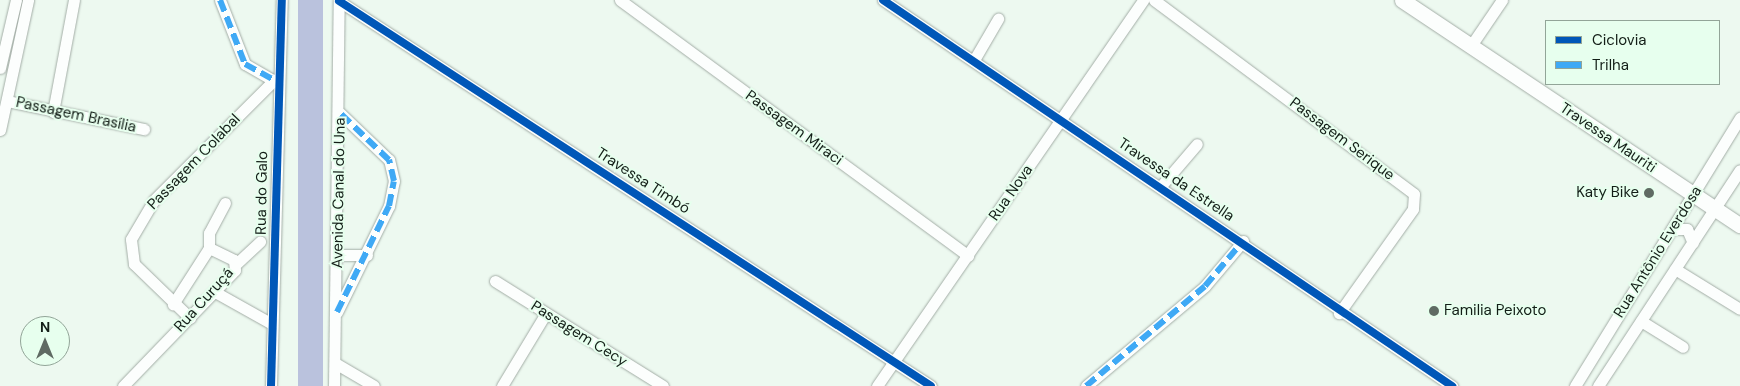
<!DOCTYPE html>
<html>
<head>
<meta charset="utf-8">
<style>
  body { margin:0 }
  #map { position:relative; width:1740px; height:386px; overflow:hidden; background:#edf9f0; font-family:"DM Sans",sans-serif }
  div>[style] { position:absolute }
  .water>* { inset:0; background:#bac2dd; transform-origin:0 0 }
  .roads { filter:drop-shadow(0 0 1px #a3ada6) drop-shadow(0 0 1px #a3ada6) }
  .minor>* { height:11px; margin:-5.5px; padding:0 5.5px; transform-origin:5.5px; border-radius:5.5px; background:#fcfefd }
  .major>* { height:15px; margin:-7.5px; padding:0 7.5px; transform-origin:7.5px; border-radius:7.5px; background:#fcfefd }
  .quiet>* { height:6px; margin-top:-3px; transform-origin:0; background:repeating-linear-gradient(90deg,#3fa9f5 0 12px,transparent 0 18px) }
  .cycleway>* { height:8px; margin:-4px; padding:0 4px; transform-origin:4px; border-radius:4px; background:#0057b8 }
  .dots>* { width:14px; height:14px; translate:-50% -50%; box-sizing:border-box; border:2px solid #e7ffee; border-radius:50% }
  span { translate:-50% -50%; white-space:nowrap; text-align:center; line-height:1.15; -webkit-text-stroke:4px #e7ffee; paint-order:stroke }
  .street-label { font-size:15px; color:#131e17 }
  .poi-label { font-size:15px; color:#131e17 }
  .right { translate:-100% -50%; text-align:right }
  .left { translate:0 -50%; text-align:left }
  .legend { position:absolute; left:1545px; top:20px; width:175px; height:65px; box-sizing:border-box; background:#e7ffee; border:1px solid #92a598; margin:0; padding:6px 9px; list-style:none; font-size:15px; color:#131e17 }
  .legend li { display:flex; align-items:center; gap:10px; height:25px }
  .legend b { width:25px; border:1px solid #92a598 }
  .north { position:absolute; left:20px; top:316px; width:50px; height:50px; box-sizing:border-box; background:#e7ffee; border:1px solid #92a598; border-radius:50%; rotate:0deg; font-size:14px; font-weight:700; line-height:20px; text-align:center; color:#131e17 }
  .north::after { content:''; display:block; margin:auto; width:18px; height:22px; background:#5f6b63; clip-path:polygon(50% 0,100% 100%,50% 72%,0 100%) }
</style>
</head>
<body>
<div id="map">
  <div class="water">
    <i style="left:298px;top:0;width:25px;height:386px"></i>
  </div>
  <div class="roads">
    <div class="minor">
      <i style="left:220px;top:0;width:69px;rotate:68.7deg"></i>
      <i style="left:245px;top:64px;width:38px;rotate:30deg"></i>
      <i style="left:620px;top:0;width:432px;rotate:36.3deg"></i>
      <i style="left:883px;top:0;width:688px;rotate:34.15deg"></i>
      <i style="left:1154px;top:0;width:324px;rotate:36.7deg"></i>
      <i style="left:1414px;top:194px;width:15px;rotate:94deg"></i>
      <i style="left:1413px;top:209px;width:128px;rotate:125.4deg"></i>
      <i style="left:339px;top:1px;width:706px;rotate:33.04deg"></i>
      <i style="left:1470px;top:47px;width:57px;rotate:-55.8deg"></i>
      <i style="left:974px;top:60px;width:48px;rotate:-59.7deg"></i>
      <i style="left:0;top:68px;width:70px;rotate:-76.8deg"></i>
      <i style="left:7px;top:101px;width:140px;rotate:11.6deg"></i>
      <i style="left:53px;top:112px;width:114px;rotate:-79.4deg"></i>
      <i style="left:0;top:130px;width:133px;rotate:-77.8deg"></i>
      <i style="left:1161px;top:186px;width:55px;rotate:-49.4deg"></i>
      <i style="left:1672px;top:229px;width:15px"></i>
      <i style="left:1687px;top:229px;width:15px;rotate:67deg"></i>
      <i style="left:209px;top:248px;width:15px;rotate:-90deg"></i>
      <i style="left:209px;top:233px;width:34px;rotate:-62deg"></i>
      <i style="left:337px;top:255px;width:30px"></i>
      <i style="left:236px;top:264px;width:33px;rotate:-43deg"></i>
      <i style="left:1675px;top:269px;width:76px;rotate:31.6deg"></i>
      <i style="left:495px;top:281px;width:198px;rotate:32deg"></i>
      <i style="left:215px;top:292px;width:65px;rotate:29.3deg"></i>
      <i style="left:337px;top:312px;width:118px;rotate:-63.9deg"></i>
      <i style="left:389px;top:206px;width:25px;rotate:-79deg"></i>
      <i style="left:394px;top:181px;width:22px;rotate:-103deg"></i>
      <i style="left:389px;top:160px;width:68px;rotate:-136.2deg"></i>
      <i style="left:190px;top:318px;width:78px;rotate:-136deg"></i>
      <i style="left:134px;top:264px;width:25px;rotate:-97deg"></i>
      <i style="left:131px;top:239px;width:45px;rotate:-59.5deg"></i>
      <i style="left:154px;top:200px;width:170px;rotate:-45deg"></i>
      <i style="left:1641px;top:321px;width:49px;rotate:31.8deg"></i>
      <i style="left:335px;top:363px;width:45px;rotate:30.5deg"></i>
      <i style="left:123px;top:386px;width:161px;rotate:-46deg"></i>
      <i style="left:235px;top:270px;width:10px;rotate:-96deg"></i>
      <i style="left:234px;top:260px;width:28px;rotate:-154deg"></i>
      <i style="left:209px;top:248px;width:67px;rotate:122.7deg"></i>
      <i style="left:271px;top:386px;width:386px;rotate:-88.4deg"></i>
      <i style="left:334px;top:386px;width:386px;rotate:-89.3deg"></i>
      <i style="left:502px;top:386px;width:85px;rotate:-58.9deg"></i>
      <i style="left:877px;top:386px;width:469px;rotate:-55.4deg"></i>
      <i style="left:1086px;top:386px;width:155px;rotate:-40deg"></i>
      <i style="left:1205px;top:286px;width:59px;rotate:-49.8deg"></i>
      <i style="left:1575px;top:386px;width:315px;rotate:-58.4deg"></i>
      <i style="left:1598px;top:386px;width:258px;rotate:-56.7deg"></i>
    </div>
    <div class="major">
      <i style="left:1402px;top:0;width:406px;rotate:33.7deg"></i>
    </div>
  </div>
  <div class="quiet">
    <i style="left:220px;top:0;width:69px;rotate:68.7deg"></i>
    <i style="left:245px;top:64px;width:33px;rotate:29deg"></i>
    <i style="left:337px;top:312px;width:118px;rotate:-63.9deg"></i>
    <i style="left:389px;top:206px;width:25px;rotate:-79deg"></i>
    <i style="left:394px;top:181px;width:22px;rotate:-103deg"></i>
    <i style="left:389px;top:160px;width:68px;rotate:-136.2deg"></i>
    <i style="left:1086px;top:386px;width:155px;rotate:-40deg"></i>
    <i style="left:1205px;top:286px;width:59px;rotate:-49.8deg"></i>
  </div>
  <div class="cycleway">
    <i style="left:883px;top:0;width:688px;rotate:34.15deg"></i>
    <i style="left:339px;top:1px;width:706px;rotate:33.04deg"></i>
    <i style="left:271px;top:386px;width:386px;rotate:-88.4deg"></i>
  </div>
  <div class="dots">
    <i style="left:1649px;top:193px;background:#5f6b63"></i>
    <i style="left:1434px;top:311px;background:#5f6b63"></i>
  </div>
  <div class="street-label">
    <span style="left:76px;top:115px;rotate:12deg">Passagem Brasília</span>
    <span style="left:794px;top:128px;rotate:36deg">Passagem Miraci</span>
    <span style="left:1608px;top:138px;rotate:34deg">Travessa Mauriti</span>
    <span style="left:1342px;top:139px;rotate:37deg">Passagem Serique</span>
    <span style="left:194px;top:162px;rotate:-46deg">Passagem Colabal</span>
    <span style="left:1176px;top:180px;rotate:34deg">Travessa da Estrella</span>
    <span style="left:643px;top:181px;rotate:33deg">Travessa Timbó</span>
    <span style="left:262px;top:193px;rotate:-89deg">Rua do Galo</span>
    <span style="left:339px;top:193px;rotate:-89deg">Avenida Canal do Una</span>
    <span style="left:1011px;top:193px;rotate:-55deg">Rua Nova</span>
    <span style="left:1658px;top:252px;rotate:-58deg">Rua Antônio Everdosa</span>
    <span style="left:204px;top:300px;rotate:-48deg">Rua Curuçá</span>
    <span style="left:579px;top:334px;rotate:32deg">Passagem Cecy</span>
  </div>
  <div class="poi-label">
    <span class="right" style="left:1639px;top:193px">Katy Bike</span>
    <span class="left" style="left:1444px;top:311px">Familia Peixoto</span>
  </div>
  <ul class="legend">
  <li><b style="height:6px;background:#0057b8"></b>Ciclovia</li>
  <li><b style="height:6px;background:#3fa9f5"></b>Trilha</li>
  </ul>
  <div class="north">N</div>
</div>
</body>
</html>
